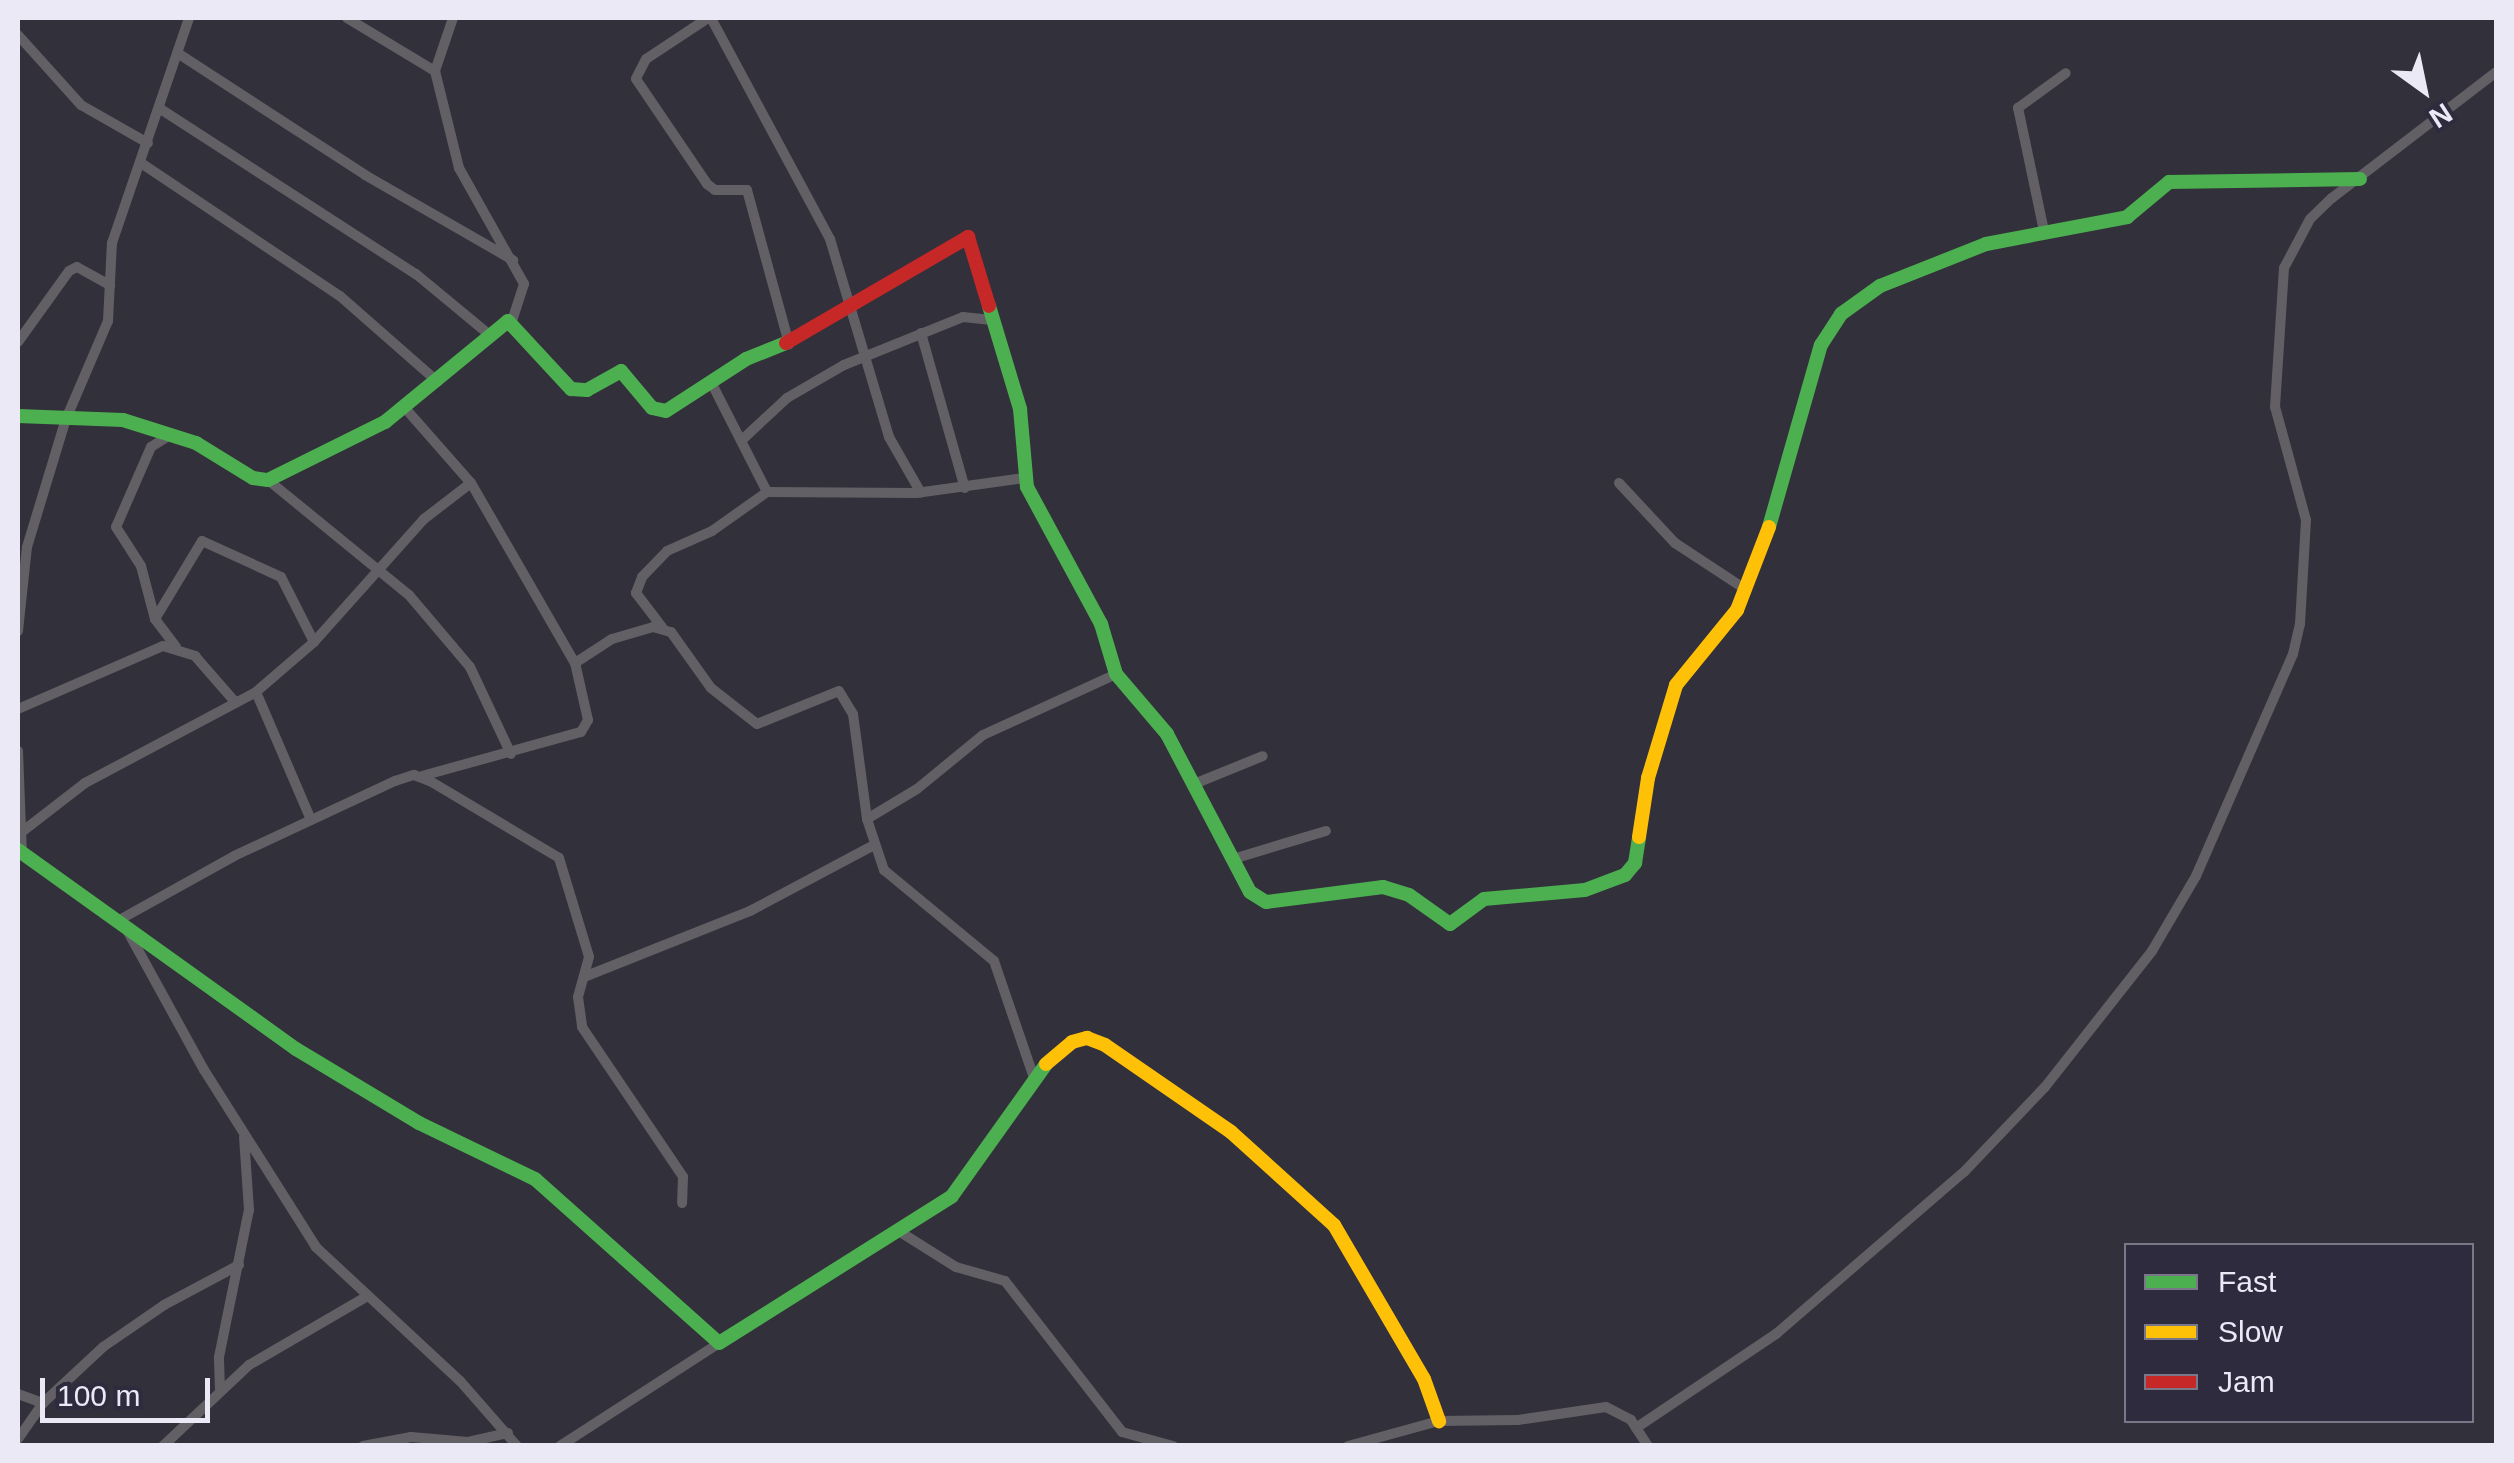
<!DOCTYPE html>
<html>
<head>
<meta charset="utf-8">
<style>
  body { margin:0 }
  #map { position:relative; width:2514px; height:1463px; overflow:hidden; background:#32303a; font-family:Helvetica,sans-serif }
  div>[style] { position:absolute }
  .street>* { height:10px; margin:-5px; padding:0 5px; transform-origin:5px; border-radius:5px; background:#626065 }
  .fast>* { height:14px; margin:-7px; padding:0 7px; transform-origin:7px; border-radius:7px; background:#4caf50 }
  .slow>* { height:14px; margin:-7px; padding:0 7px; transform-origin:7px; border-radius:7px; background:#ffc107 }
  .jam>* { height:14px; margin:-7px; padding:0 7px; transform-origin:7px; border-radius:7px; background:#c62828 }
  span { translate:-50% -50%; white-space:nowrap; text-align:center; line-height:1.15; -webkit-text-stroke:9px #2f2b3f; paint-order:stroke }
  .frame { position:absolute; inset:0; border:20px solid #ebe9f6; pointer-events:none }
  .legend { position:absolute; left:2124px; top:1243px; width:350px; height:180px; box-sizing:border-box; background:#2f2b3f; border:2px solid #7a7788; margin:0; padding:12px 18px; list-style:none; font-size:30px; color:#ebe9f6 }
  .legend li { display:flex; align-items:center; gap:20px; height:50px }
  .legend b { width:50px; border:2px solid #7a7788 }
  .north { position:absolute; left:2374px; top:40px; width:100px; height:100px; -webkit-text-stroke:8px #2f2b3f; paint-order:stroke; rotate:147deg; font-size:28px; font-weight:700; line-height:40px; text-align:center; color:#ebe9f6 }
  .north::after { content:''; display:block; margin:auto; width:35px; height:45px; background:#ebe9f6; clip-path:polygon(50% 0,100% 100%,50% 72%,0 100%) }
  .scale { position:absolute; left:40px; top:1378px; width:170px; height:45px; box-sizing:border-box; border:5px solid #ebe9f6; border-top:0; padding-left:12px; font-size:30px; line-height:35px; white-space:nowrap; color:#ebe9f6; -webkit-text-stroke:8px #2f2b3f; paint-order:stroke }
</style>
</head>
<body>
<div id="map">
  <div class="street">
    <i style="left:347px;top:18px;width:103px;rotate:31.1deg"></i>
    <i style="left:453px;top:18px;width:56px;rotate:108.8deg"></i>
    <i style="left:435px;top:71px;width:100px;rotate:76.1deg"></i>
    <i style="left:459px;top:168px;width:133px;rotate:60.7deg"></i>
    <i style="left:524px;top:284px;width:40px;rotate:108deg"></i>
    <i style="left:708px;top:18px;width:74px;rotate:146.5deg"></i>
    <i style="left:646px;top:59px;width:22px;rotate:117deg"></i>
    <i style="left:636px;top:79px;width:127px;rotate:55.9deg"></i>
    <i style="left:707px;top:184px;width:10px;rotate:37deg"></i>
    <i style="left:715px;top:190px;width:32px"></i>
    <i style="left:747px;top:190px;width:160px;rotate:74.7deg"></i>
    <i style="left:711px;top:18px;width:251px;rotate:61.7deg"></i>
    <i style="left:830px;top:239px;width:207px;rotate:73.4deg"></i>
    <i style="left:889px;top:437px;width:64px;rotate:60.3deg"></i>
    <i style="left:18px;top:35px;width:94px;rotate:48deg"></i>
    <i style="left:81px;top:105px;width:77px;rotate:29.6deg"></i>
    <i style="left:179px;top:54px;width:222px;rotate:33deg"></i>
    <i style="left:365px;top:175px;width:171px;rotate:29.9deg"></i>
    <i style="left:159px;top:108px;width:306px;rotate:32.9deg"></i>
    <i style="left:416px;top:274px;width:97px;rotate:39.6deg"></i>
    <i style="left:141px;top:163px;width:239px;rotate:33.8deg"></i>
    <i style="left:340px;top:296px;width:130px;rotate:41.3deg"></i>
    <i style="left:2044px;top:231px;width:126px;rotate:-101.9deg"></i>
    <i style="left:2018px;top:108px;width:59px;rotate:-36.1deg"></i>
    <i style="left:921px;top:333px;width:161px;rotate:74.2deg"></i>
    <i style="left:18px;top:342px;width:87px;rotate:-54.3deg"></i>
    <i style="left:69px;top:271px;width:9px;rotate:-27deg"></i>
    <i style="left:77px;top:267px;width:38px;rotate:29deg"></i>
    <i style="left:711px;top:382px;width:123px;rotate:63deg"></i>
    <i style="left:405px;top:408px;width:100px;rotate:48.7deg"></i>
    <i style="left:471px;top:483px;width:208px;rotate:60deg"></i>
    <i style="left:170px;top:435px;width:22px;rotate:148deg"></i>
    <i style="left:151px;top:447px;width:87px;rotate:113.6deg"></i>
    <i style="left:116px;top:527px;width:46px;rotate:57.3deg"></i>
    <i style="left:141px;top:566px;width:55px;rotate:75.2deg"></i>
    <i style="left:155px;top:619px;width:35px;rotate:53deg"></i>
    <i style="left:743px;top:439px;width:60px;rotate:-43deg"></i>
    <i style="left:787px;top:398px;width:66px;rotate:-30.1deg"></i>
    <i style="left:844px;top:365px;width:128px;rotate:-22deg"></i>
    <i style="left:963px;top:317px;width:31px;rotate:6deg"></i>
    <i style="left:268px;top:480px;width:182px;rotate:39.2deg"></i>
    <i style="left:409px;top:595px;width:94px;rotate:49.7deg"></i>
    <i style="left:470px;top:667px;width:96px;rotate:64.8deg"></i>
    <i style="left:1619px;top:483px;width:82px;rotate:47deg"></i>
    <i style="left:1675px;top:543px;width:84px;rotate:33.3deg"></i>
    <i style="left:155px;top:619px;width:91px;rotate:-58.9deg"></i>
    <i style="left:202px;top:541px;width:87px;rotate:24.5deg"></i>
    <i style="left:281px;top:577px;width:73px;rotate:63.1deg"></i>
    <i style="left:662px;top:627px;width:43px;rotate:-127.4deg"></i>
    <i style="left:636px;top:593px;width:17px;rotate:-69deg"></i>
    <i style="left:642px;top:577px;width:36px;rotate:-46deg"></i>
    <i style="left:667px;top:551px;width:49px;rotate:-24deg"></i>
    <i style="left:712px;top:531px;width:67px;rotate:-35.3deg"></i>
    <i style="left:767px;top:492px;width:149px;rotate:0.4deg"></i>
    <i style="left:916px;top:493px;width:109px;rotate:-7.9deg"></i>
    <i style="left:18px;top:631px;width:84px;rotate:-83.9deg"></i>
    <i style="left:27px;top:547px;width:134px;rotate:-73.1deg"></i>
    <i style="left:66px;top:419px;width:107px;rotate:-66.8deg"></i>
    <i style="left:108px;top:321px;width:78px;rotate:-87.1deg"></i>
    <i style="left:112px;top:243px;width:238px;rotate:-71.1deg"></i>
    <i style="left:256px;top:692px;width:139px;rotate:66.7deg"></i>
    <i style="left:18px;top:709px;width:158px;rotate:-23.5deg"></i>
    <i style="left:163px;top:646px;width:34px;rotate:17deg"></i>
    <i style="left:195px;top:656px;width:62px;rotate:48.9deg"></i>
    <i style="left:18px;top:751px;width:102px;rotate:87.8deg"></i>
    <i style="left:422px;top:776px;width:165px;rotate:-15.5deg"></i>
    <i style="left:581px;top:732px;width:14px;rotate:-60deg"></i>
    <i style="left:588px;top:720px;width:58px;rotate:-102.8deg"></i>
    <i style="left:575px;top:663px;width:44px;rotate:-33deg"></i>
    <i style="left:612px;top:639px;width:43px;rotate:-16.3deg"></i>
    <i style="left:653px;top:627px;width:19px;rotate:16deg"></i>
    <i style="left:671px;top:632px;width:69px;rotate:54.5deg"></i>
    <i style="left:711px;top:688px;width:58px;rotate:38deg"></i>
    <i style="left:757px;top:724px;width:88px;rotate:-21.9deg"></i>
    <i style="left:839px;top:691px;width:27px;rotate:59deg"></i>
    <i style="left:853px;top:714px;width:106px;rotate:82.4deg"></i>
    <i style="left:867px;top:819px;width:54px;rotate:71.6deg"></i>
    <i style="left:884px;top:870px;width:143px;rotate:39.6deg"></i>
    <i style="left:994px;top:961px;width:124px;rotate:71.1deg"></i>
    <i style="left:1194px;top:784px;width:74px;rotate:-22.1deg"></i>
    <i style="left:867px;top:819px;width:58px;rotate:-31deg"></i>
    <i style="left:917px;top:789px;width:85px;rotate:-39.3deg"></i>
    <i style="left:983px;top:735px;width:146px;rotate:-24.6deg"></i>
    <i style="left:23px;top:831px;width:78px;rotate:-37.7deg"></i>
    <i style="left:85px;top:783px;width:194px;rotate:-28deg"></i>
    <i style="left:256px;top:692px;width:77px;rotate:-40.8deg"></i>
    <i style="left:314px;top:642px;width:165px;rotate:-48.2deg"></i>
    <i style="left:424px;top:519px;width:59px;rotate:-37.5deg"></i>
    <i style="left:1233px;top:859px;width:97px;rotate:-16.8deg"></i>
    <i style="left:584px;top:977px;width:179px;rotate:-21.7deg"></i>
    <i style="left:750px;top:911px;width:140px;rotate:-28deg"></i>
    <i style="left:897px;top:1230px;width:70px;rotate:32.1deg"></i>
    <i style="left:956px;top:1267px;width:51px;rotate:15.9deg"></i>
    <i style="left:1005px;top:1281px;width:191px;rotate:52.2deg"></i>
    <i style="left:1122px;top:1432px;width:53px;rotate:15.4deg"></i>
    <i style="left:220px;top:1389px;width:32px;rotate:-92deg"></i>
    <i style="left:219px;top:1357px;width:150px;rotate:-78.5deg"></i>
    <i style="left:249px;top:1210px;width:73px;rotate:-93.9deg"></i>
    <i style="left:18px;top:1394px;width:27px;rotate:20deg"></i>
    <i style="left:1636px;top:1428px;width:169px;rotate:-33.9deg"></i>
    <i style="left:1776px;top:1334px;width:248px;rotate:-40.8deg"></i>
    <i style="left:1964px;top:1172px;width:117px;rotate:-46.4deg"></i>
    <i style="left:2045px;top:1087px;width:173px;rotate:-51.8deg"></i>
    <i style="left:2152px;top:951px;width:87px;rotate:-59.6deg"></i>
    <i style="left:2196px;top:876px;width:242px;rotate:-66.4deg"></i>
    <i style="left:2293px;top:654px;width:31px;rotate:-77deg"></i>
    <i style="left:2300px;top:624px;width:104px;rotate:-86.7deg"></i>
    <i style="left:2306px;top:520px;width:117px;rotate:-105.3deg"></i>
    <i style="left:2275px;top:407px;width:139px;rotate:-86.3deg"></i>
    <i style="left:2284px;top:268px;width:55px;rotate:-62deg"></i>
    <i style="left:2310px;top:219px;width:30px;rotate:-44deg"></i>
    <i style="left:2332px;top:198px;width:207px;rotate:-37.5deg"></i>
    <i style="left:18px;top:1439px;width:44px;rotate:-55.2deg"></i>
    <i style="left:43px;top:1403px;width:82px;rotate:-43deg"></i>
    <i style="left:103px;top:1347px;width:74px;rotate:-34.5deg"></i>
    <i style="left:164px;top:1305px;width:85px;rotate:-28.1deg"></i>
    <i style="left:163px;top:1446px;width:118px;rotate:-43.3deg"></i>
    <i style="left:249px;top:1365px;width:135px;rotate:-30.2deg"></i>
    <i style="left:363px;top:1446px;width:49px;rotate:-10.6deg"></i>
    <i style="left:411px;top:1437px;width:57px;rotate:5deg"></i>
    <i style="left:468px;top:1442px;width:41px;rotate:-12.7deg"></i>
    <i style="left:517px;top:1446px;width:86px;rotate:-131.2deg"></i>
    <i style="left:460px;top:1381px;width:197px;rotate:-137.1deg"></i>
    <i style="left:316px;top:1247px;width:209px;rotate:-122.3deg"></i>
    <i style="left:204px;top:1070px;width:172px;rotate:-118.8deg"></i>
    <i style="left:121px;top:919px;width:129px;rotate:-29.1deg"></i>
    <i style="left:234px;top:856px;width:178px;rotate:-25deg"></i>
    <i style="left:395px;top:781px;width:20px;rotate:-18deg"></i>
    <i style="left:414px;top:775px;width:17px;rotate:21deg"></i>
    <i style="left:430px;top:781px;width:150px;rotate:30.8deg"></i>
    <i style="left:559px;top:858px;width:103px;rotate:73.1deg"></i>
    <i style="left:589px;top:957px;width:41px;rotate:105.4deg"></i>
    <i style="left:578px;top:997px;width:30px;rotate:82deg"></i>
    <i style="left:582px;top:1027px;width:181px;rotate:56deg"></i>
    <i style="left:683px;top:1177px;width:26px;rotate:92deg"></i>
    <i style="left:560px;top:1446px;width:189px;rotate:-32.9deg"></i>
    <i style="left:1348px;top:1446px;width:94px;rotate:-15.4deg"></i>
    <i style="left:1439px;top:1421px;width:79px;rotate:-0.7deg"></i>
    <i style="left:1518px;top:1420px;width:89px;rotate:-8.4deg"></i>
    <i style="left:1606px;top:1407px;width:28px;rotate:27deg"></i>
    <i style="left:1631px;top:1420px;width:31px;rotate:57deg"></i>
  </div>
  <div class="fast">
    <i style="left:989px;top:306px;width:108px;rotate:73.2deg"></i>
    <i style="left:1020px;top:409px;width:78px;rotate:84.9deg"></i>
    <i style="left:1027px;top:487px;width:156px;rotate:61.6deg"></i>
    <i style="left:1101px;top:624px;width:52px;rotate:73.3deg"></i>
    <i style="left:1116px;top:674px;width:79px;rotate:49.6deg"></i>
    <i style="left:1167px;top:734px;width:178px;rotate:62.3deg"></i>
    <i style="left:1250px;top:892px;width:19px;rotate:32deg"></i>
    <i style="left:1266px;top:902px;width:118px;rotate:-7.3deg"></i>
    <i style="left:1383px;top:887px;width:27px;rotate:17deg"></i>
    <i style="left:1409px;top:895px;width:50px;rotate:35.3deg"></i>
    <i style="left:1450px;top:924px;width:42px;rotate:-36.3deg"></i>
    <i style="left:1484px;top:899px;width:101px;rotate:-5.1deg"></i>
    <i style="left:1585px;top:890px;width:43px;rotate:-20.6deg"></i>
    <i style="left:1625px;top:875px;width:16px;rotate:-50deg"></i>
    <i style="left:1635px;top:863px;width:26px;rotate:-81deg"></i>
    <i style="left:18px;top:416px;width:105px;rotate:2.2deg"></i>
    <i style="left:123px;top:420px;width:77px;rotate:17.5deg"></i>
    <i style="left:196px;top:443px;width:67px;rotate:31.6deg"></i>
    <i style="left:253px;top:478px;width:15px;rotate:8deg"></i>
    <i style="left:268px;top:480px;width:131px;rotate:-26.4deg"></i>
    <i style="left:385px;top:422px;width:159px;rotate:-39.4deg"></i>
    <i style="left:508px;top:321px;width:93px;rotate:47.2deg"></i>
    <i style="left:571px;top:389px;width:16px;rotate:4deg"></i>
    <i style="left:587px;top:390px;width:39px;rotate:-29deg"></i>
    <i style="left:621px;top:371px;width:48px;rotate:50deg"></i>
    <i style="left:652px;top:408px;width:14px;rotate:12deg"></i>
    <i style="left:666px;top:411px;width:95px;rotate:-33deg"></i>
    <i style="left:746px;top:359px;width:43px;rotate:-21.8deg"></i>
    <i style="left:1769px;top:527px;width:189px;rotate:-74.1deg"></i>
    <i style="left:1821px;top:345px;width:37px;rotate:-57deg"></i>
    <i style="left:1841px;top:314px;width:48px;rotate:-35.7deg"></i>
    <i style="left:1880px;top:286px;width:114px;rotate:-21.6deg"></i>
    <i style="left:1986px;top:244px;width:144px;rotate:-10.8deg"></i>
    <i style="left:2127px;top:217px;width:55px;rotate:-39.8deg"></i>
    <i style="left:2169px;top:182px;width:191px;rotate:-0.9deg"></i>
    <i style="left:18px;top:850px;width:342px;rotate:35.6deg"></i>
    <i style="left:296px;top:1049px;width:144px;rotate:31deg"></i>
    <i style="left:419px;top:1123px;width:129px;rotate:25.8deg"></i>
    <i style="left:535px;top:1179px;width:246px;rotate:41.7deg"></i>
    <i style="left:719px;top:1343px;width:275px;rotate:-32.2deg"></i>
    <i style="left:952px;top:1196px;width:162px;rotate:-54.5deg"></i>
  </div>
  <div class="slow">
    <i style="left:1639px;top:837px;width:60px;rotate:-81.3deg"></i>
    <i style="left:1648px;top:778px;width:97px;rotate:-73.2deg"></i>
    <i style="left:1676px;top:685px;width:97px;rotate:-50.9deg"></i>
    <i style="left:1737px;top:610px;width:89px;rotate:-68.9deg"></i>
    <i style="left:1046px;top:1064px;width:34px;rotate:-40deg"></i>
    <i style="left:1072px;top:1042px;width:16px;rotate:-15deg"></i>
    <i style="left:1087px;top:1038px;width:19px;rotate:21deg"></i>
    <i style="left:1105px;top:1045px;width:153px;rotate:34.6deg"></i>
    <i style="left:1231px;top:1132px;width:139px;rotate:42.1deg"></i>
    <i style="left:1334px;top:1225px;width:178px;rotate:59.7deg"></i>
    <i style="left:1424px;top:1379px;width:45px;rotate:70.3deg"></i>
  </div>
  <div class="jam">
    <i style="left:786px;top:343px;width:211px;rotate:-30.2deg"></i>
    <i style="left:968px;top:237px;width:72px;rotate:73.1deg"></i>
  </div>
  <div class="frame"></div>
  <ul class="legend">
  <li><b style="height:12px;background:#4caf50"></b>Fast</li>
  <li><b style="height:12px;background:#ffc107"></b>Slow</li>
  <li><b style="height:12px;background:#c62828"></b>Jam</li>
  </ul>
  <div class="north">N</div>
  <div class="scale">100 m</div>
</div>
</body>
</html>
